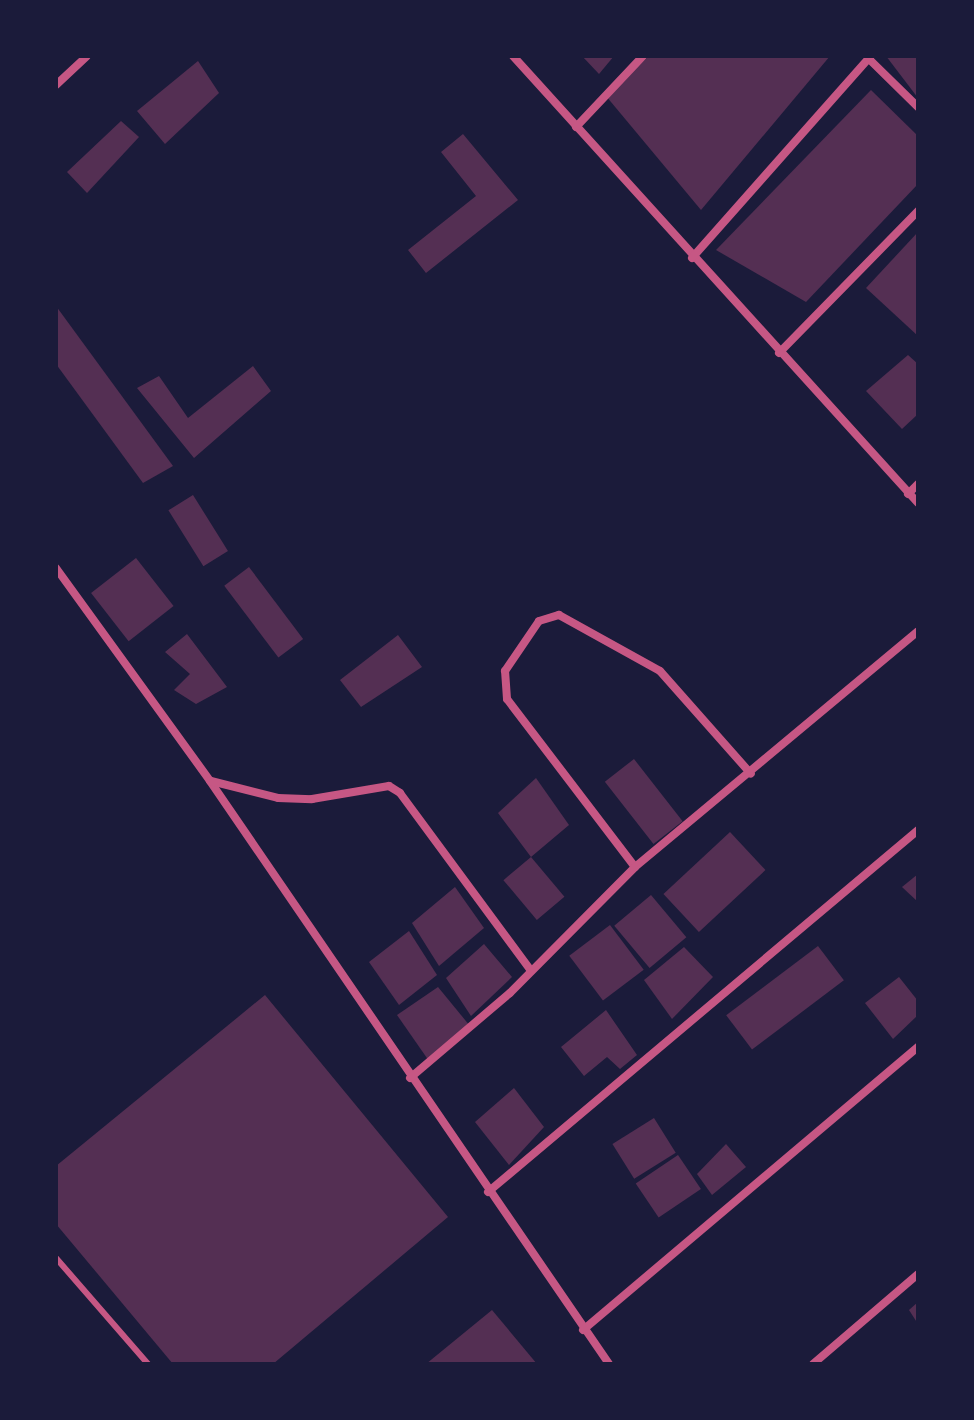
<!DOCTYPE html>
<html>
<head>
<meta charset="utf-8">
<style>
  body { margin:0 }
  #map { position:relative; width:974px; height:1420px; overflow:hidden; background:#1b1b3a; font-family:Helvetica,sans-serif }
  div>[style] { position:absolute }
  .building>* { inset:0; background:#542f53; transform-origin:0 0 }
  .service>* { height:6px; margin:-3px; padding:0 3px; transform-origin:3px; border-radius:3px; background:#c65784 }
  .minor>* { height:8px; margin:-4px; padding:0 4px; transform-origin:4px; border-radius:4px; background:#c65784 }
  span { translate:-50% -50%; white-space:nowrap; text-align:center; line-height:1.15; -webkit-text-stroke:8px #1b1b3a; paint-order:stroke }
  .frame { position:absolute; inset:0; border:58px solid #1b1b3a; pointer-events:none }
</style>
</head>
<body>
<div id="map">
  <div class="building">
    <i style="clip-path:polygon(582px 56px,614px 56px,599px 74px)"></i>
    <i style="clip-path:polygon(649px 56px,830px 56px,701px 210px,606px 96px)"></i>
    <i style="clip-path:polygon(886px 56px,918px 56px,918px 98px)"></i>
    <i style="clip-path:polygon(198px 61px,219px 93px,165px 144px,137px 111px)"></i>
    <i style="clip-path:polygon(871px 90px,918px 136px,918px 184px,806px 302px,716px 250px)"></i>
    <i style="clip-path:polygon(121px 121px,139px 137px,87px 193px,67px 172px)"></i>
    <i style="clip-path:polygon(463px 134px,518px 200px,426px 273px,408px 250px,476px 196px,441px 152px)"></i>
    <i style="clip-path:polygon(918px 232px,918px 336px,866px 288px)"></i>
    <i style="clip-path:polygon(56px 306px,173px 466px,143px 483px,56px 364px)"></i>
    <i style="clip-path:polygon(908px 355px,918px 364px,918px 414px,902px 429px,866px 391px)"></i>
    <i style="clip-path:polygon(253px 366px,271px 391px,194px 458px,137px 388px,159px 376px,188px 418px)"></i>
    <i style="left:193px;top:495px;width:66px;height:29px;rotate:58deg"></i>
    <i style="left:136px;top:558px;width:61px;height:57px;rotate:52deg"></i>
    <i style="left:249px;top:567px;width:90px;height:31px;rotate:53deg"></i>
    <i style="clip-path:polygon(187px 634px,227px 687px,196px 704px,174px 690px,190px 674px,165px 652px)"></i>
    <i style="clip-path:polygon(398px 635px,422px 667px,361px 707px,340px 680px)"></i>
    <i style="left:634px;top:759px;width:79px;height:37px;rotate:52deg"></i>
    <i style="clip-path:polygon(536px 778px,569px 825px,531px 857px,498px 813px)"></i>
    <i style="left:730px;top:832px;width:52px;height:91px;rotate:47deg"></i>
    <i style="left:531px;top:857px;width:52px;height:36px;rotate:50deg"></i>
    <i style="clip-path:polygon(918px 874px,918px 902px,902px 887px)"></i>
    <i style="clip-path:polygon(455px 887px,484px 928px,439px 966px,412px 923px)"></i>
    <i style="left:651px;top:895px;width:55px;height:48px;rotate:50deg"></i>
    <i style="left:610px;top:925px;width:56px;height:51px;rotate:53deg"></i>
    <i style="clip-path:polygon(409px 931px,437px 975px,399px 1005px,369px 962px)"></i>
    <i style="clip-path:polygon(484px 944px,512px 977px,471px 1016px,446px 978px)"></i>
    <i style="left:818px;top:946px;width:43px;height:115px;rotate:53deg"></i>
    <i style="clip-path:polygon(684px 947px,713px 977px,672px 1019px,644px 980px)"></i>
    <i style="clip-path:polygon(899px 977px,918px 1001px,918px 1015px,893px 1039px,865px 1003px)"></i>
    <i style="clip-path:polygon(438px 987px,470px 1026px,429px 1061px,397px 1015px)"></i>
    <i style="clip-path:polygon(265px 995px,448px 1217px,273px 1364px,173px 1364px,56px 1224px,56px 1166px)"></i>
    <i style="clip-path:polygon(606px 1010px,637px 1055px,620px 1069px,607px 1057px,584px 1076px,561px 1047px)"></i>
    <i style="clip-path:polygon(514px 1088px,544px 1127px,509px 1165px,475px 1122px)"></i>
    <i style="left:654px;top:1118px;width:41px;height:49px;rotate:58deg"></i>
    <i style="clip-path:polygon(726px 1144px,746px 1167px,712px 1195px,697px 1174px)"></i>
    <i style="left:678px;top:1155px;width:41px;height:51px;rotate:56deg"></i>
    <i style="clip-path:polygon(918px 1302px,918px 1324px,909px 1310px)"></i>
    <i style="clip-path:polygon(492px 1310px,537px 1364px,426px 1364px)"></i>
  </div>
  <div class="service">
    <i style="left:56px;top:1258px;width:140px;rotate:49deg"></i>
  </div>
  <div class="minor">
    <i style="left:513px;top:56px;width:603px;rotate:47.82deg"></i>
    <i style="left:869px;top:59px;width:69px;rotate:44.4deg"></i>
    <i style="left:56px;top:85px;width:42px;rotate:-43.1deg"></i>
    <i style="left:576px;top:127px;width:98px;rotate:-46.7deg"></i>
    <i style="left:692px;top:258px;width:270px;rotate:-48.5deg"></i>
    <i style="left:779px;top:353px;width:199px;rotate:-45.6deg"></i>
    <i style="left:908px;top:494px;width:14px;rotate:-45deg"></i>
    <i style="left:56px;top:568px;width:263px;rotate:54.1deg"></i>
    <i style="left:210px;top:781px;width:706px;rotate:55.61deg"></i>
    <i style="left:211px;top:781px;width:69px;rotate:14.2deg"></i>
    <i style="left:278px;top:798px;width:34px;rotate:2deg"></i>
    <i style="left:312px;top:799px;width:78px;rotate:-9.6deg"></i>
    <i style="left:389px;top:786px;width:13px;rotate:32deg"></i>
    <i style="left:400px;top:793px;width:221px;rotate:53.6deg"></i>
    <i style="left:635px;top:867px;width:211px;rotate:-127.3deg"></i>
    <i style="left:507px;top:699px;width:28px;rotate:-94deg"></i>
    <i style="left:505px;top:671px;width:60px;rotate:-55.8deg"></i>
    <i style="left:539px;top:621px;width:21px;rotate:-17deg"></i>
    <i style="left:559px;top:615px;width:115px;rotate:29deg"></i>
    <i style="left:660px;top:671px;width:137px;rotate:48.5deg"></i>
    <i style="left:410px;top:1078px;width:131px;rotate:-40.4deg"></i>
    <i style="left:510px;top:993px;width:177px;rotate:-45.2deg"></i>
    <i style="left:635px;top:867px;width:368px;rotate:-39.8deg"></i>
    <i style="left:488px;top:1192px;width:562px;rotate:-40.09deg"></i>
    <i style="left:583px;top:1330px;width:439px;rotate:-40.2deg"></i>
    <i style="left:813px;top:1364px;width:138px;rotate:-40.6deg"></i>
  </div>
  <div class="frame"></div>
</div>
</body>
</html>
